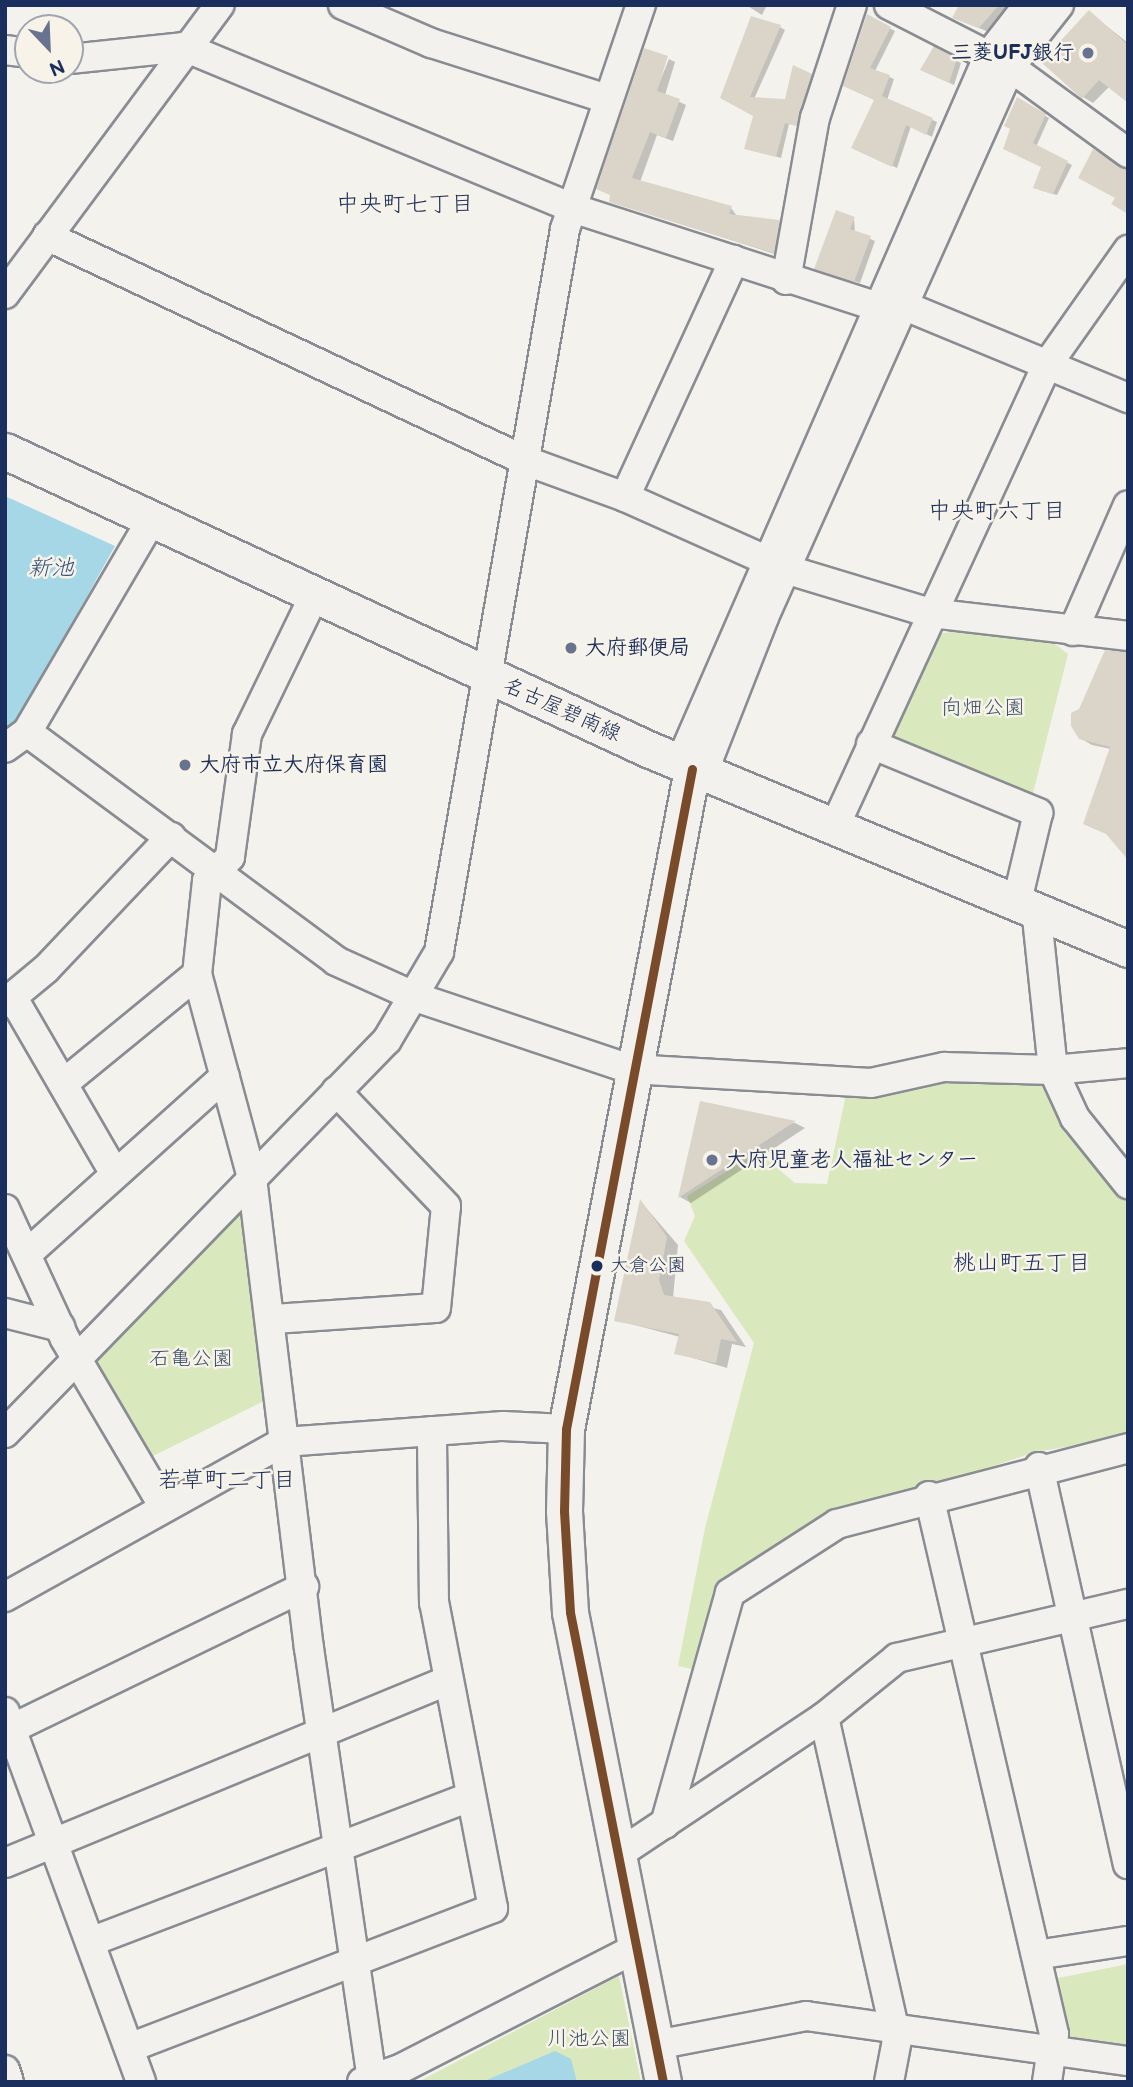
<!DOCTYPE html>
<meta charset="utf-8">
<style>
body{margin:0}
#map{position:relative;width:1133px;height:2087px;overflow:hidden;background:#f4f2ec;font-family:"Balsamiq Sans","Klee One",sans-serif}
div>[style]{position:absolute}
.green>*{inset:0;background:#dae8bd}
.water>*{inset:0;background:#a6d7e6}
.shadow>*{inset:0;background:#0003}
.building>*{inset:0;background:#dbd5c9}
.roads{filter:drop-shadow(2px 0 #898c92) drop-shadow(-2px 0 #898c92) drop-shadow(0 2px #898c92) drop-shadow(0 -2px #898c92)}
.minor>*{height:28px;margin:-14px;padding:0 14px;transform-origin:14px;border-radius:14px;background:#f2f1ed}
.major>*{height:35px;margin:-17.5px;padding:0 17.5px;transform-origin:17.5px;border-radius:17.5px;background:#f2f1ed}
.bus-1>*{height:9px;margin:-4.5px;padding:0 4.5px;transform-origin:4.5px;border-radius:4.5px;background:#7a4b2a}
.dots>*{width:19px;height:19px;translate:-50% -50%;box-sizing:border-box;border:4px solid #f7f3e8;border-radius:50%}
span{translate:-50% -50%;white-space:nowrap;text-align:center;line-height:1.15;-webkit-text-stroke:5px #f7f3e8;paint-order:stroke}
.bus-label{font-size:19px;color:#1b2f5e}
.left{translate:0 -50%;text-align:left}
.poi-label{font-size:21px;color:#1b2f5e;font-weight:700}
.right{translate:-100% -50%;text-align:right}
.park-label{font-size:21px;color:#3d5269}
.street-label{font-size:21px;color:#1b2f5e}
.neighbourhood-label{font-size:23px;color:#1b2f5e}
.water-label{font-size:23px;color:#355680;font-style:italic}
.frame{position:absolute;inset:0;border:7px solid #1b2f5e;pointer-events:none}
.north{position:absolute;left:14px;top:14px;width:70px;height:70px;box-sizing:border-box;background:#f7f3e8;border:2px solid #9fa5b1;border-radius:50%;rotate:157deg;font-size:19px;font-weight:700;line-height:28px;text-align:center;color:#1b2f5e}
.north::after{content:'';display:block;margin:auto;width:24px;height:32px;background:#677390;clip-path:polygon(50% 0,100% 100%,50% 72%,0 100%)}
</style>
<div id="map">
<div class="green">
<div style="clip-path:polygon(952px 632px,1050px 640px,1068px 654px,1030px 805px,891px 744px,926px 649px,935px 634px)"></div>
<div style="clip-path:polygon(1042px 1078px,1128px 1195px,1128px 1437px,1035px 1452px,919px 1491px,716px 1588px,706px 1672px,678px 1666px,705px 1528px,754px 1343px,684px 1241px,695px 1216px,687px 1196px,758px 1152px,795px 1183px,827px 1184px,848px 1085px)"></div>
<div style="clip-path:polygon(237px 1207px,244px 1210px,270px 1398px,149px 1458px,90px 1361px)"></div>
<div style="clip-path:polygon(1128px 1964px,1128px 2054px,1062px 2044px,1049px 1980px)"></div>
<div style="clip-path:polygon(619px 1976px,641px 2082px,418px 2082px)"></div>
</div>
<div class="water">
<div style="clip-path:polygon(5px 496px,115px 546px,14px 727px,5px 732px)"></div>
<div style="clip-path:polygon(555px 2051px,571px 2059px,577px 2082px,482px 2082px)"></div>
</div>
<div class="shadow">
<div style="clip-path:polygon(746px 5px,767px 5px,762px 15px)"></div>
<div style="clip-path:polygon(961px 5px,1014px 5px,989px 32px,954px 18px)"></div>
<div style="clip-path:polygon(1089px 12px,1128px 43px,1128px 101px,1110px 86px,1093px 103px,1083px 97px)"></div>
<div style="clip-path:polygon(868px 17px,895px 31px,875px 71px,894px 79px,887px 100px,937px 122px,932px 137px,911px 126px,897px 168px,858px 150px,876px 100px,850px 88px)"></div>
<div style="clip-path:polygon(780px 27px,785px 30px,754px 99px,787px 101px,795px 68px,816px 78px,802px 127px,789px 124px,781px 158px,746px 148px,755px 115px,722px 97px)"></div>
<div style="clip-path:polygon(934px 49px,961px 63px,954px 85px,927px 72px)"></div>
<div style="clip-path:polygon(669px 59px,675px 62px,665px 95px,686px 105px,673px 141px,657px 135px,640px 182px,731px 208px,737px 216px,779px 222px,787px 226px,781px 256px,611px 202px)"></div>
<div style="clip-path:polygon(1018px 100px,1049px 118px,1036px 147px,1072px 165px,1057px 195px,1039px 190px,1043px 167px,1005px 148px)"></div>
<div style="clip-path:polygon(854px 219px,855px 232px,875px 241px,860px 283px,821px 271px)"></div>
<div style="clip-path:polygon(1128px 652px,1111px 749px,1092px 745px,1080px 738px,1080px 711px)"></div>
<div style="clip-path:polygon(701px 1103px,795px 1123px,805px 1128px,691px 1203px,680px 1197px)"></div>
<div style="clip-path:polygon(641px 1202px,678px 1245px,673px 1298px,721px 1310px,746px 1347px,732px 1344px,727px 1368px,676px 1353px,680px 1337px,616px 1320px)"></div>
</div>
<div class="building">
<div style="clip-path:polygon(959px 5px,999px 5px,979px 28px,952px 18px)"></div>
<div style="clip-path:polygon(1089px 10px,1128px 45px,1128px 103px,1099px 80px,1082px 99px,1041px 62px)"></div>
<div style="clip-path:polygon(867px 14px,891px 27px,870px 68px,890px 75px,882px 96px,933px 118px,926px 135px,906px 125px,892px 167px,851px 148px,874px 100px,843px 86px)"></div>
<div style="clip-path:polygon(751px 16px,781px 25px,750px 97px,785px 99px,793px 65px,812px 74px,797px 126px,785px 123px,776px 157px,744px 149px,753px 116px,720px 98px)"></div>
<div style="clip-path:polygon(934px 46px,957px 59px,949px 83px,920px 70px)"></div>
<div style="clip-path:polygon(644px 48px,668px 56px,657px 91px,680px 99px,666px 138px,650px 132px,632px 178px,732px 206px,729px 214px,780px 220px,774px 253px,609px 202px,610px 195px,596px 189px)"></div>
<div style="clip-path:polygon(1017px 97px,1046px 114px,1033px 143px,1068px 161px,1053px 194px,1033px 188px,1041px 167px,1003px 149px,1010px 129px,1004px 126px)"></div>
<div style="clip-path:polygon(1093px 149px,1128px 169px,1128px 214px,1111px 204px,1115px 198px,1078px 178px)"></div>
<div style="clip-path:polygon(836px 210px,855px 217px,850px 229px,871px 236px,854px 282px,814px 269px)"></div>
<div style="clip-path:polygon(1105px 650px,1128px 652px,1128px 860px,1106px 834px,1083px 824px,1110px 747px,1079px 739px,1071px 726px,1071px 713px,1079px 709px)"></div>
<div style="clip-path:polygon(700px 1101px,796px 1121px,678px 1198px)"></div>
<div style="clip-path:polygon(640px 1199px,667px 1237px,659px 1280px,664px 1295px,710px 1302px,737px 1342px,721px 1339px,716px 1363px,674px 1354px,679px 1334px,614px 1321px)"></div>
</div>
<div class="roads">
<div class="minor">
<div style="left:343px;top:5px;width:96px;rotate:23.4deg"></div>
<div style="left:431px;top:43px;width:186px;rotate:17.6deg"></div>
<div style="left:889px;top:5px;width:136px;rotate:27.1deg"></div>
<div style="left:1010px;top:67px;width:146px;rotate:36.1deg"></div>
<div style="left:5px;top:50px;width:23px;rotate:7deg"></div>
<div style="left:70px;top:59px;width:115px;rotate:-6deg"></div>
<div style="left:184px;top:47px;width:420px;rotate:22.5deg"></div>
<div style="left:572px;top:208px;width:318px;rotate:17.9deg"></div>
<div style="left:875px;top:306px;width:25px;rotate:-5deg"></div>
<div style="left:900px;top:304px;width:247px;rotate:22.4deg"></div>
<div style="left:47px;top:236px;width:529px;rotate:25.16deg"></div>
<div style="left:526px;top:461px;width:105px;rotate:20deg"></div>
<div style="left:625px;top:497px;width:261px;rotate:-65.3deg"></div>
<div style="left:786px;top:280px;width:165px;rotate:-79.9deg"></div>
<div style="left:815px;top:118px;width:119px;rotate:-71.9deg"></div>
<div style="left:5px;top:294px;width:360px;rotate:-53.4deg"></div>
<div style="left:625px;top:497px;width:179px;rotate:24.1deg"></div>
<div style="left:788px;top:570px;width:148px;rotate:16.8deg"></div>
<div style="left:930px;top:613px;width:199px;rotate:6.6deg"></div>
<div style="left:315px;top:594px;width:156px;rotate:115.9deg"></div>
<div style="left:247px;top:734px;width:124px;rotate:97.9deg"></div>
<div style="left:230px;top:857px;width:33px;rotate:134deg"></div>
<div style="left:207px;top:881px;width:94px;rotate:96.1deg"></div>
<div style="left:197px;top:974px;width:211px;rotate:74.9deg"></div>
<div style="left:252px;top:1178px;width:473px;rotate:83.1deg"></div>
<div style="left:309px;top:1648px;width:436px;rotate:81.7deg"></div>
<div style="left:1073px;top:631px;width:137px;rotate:-66.4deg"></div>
<div style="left:27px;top:732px;width:385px;rotate:36.5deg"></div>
<div style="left:336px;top:961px;width:90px;rotate:24.3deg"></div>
<div style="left:418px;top:998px;width:224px;rotate:18.5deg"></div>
<div style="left:630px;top:1069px;width:241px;rotate:3.3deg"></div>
<div style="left:871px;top:1083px;width:75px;rotate:-12.4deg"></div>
<div style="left:944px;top:1067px;width:109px;rotate:1.6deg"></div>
<div style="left:1053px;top:1070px;width:75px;rotate:-5.3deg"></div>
<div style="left:871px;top:744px;width:181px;rotate:22.4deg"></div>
<div style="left:1038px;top:813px;width:90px;rotate:103.4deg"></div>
<div style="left:5px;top:748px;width:27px;rotate:-36deg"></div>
<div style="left:27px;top:732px;width:245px;rotate:-59.6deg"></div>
<div style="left:680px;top:763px;width:772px;rotate:-66.42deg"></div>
<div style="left:989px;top:55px;width:63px;rotate:-52deg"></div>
<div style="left:703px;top:773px;width:168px;rotate:-68.6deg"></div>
<div style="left:764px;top:617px;width:603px;rotate:-65.9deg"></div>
<div style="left:1010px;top:67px;width:79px;rotate:-51.7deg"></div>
<div style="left:834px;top:828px;width:510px;rotate:-65.3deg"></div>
<div style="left:1047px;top:365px;width:141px;rotate:-54.8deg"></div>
<div style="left:1036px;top:908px;width:163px;rotate:84deg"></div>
<div style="left:1053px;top:1070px;width:53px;rotate:65.4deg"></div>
<div style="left:1075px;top:1118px;width:85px;rotate:51.2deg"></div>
<div style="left:13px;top:998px;width:203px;rotate:59.9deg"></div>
<div style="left:5px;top:1003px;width:53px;rotate:-39.7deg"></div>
<div style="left:46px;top:969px;width:182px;rotate:-46.6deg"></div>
<div style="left:64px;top:1083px;width:172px;rotate:-39.3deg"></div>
<div style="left:5px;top:1209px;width:143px;rotate:65.2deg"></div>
<div style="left:65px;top:1339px;width:195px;rotate:59.5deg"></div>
<div style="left:29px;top:1252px;width:263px;rotate:-41.9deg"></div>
<div style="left:5px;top:1313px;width:57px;rotate:14.3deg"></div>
<div style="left:273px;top:1319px;width:163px;rotate:-3.9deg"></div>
<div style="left:436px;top:1308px;width:102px;rotate:-84.4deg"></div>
<div style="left:446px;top:1206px;width:159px;rotate:-133.7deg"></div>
<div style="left:5px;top:1433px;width:548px;rotate:-45.81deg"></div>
<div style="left:387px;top:1040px;width:102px;rotate:-59.4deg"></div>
<div style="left:439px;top:952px;width:734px;rotate:-80.11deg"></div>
<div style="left:565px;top:229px;width:237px;rotate:-71.3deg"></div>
<div style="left:1039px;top:1467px;width:407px;rotate:77.4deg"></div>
<div style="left:929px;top:1496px;width:552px;rotate:76.92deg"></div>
<div style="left:1054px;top:2034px;width:49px;rotate:98.3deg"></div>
<div style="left:5px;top:1597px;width:319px;rotate:-29.1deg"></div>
<div style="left:284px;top:1442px;width:220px;rotate:-4.2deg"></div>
<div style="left:503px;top:1426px;width:63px;rotate:2.7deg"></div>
<div style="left:5px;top:1712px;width:394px;rotate:69.8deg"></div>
<div style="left:824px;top:1717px;width:331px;rotate:77.3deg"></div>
<div style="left:897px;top:2040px;width:43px;rotate:100.8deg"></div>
<div style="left:11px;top:1729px;width:326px;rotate:-25.9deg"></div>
<div style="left:665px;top:1824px;width:240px;rotate:-74.3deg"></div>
<div style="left:730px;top:1593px;width:127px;rotate:-32.8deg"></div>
<div style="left:837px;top:1524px;width:301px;rotate:-14.6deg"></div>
<div style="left:617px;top:1855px;width:249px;rotate:-33.7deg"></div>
<div style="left:824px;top:1717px;width:94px;rotate:-38.9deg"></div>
<div style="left:897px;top:1658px;width:237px;rotate:-13.2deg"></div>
<div style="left:5px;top:1863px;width:479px;rotate:-22.4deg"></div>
<div style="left:90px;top:1942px;width:404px;rotate:-20.9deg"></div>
<div style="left:1036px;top:1955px;width:93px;rotate:-8.7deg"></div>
<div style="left:656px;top:2045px;width:153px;rotate:-10.9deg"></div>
<div style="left:806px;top:2016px;width:325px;rotate:8deg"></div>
<div style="left:129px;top:2048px;width:390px;rotate:-21deg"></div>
<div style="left:493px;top:1908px;width:311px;rotate:-100.9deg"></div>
<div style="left:434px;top:1603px;width:172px;rotate:-90.7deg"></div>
<div style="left:5px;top:2070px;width:13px;rotate:72deg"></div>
<div style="left:362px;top:2082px;width:40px;rotate:-18.9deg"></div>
<div style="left:400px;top:2069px;width:264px;rotate:-27.1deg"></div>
</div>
<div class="major">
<div style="left:5px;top:451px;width:709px;rotate:24.87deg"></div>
<div style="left:648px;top:749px;width:520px;rotate:22.62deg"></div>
<div style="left:663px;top:2082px;width:479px;rotate:-101.2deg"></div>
<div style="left:570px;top:1612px;width:101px;rotate:-93.4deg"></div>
<div style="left:564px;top:1511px;width:82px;rotate:-88.6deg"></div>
<div style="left:566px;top:1429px;width:672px;rotate:-79.19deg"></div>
</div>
</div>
<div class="bus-1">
<div style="left:663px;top:2082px;width:479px;rotate:-101.2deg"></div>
<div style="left:570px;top:1612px;width:101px;rotate:-93.4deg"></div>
<div style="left:564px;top:1511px;width:82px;rotate:-88.6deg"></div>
<div style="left:566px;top:1429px;width:672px;rotate:-79.19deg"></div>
</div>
<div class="dots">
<div style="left:1088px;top:53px;background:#677390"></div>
<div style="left:571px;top:648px;background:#677390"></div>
<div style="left:185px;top:765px;background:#677390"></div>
<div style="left:712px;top:1160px;background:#677390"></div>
<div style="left:597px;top:1266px;background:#1b2f5e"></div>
</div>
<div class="bus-label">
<span class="left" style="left:610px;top:1266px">大倉公園</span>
</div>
<div class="poi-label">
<span class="right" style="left:1074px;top:53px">三菱UFJ銀行</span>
<span class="left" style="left:585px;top:648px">大府郵便局</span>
<span class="left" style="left:199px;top:765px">大府市立大府保育園</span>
<span class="left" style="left:726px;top:1160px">大府児童老人福祉センター</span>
</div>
<div class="park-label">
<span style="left:983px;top:708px">向畑公園</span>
<span style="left:191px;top:1359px">石亀公園</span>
<span style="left:589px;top:2039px">川池公園</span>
</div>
<div class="street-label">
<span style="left:562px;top:710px;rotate:24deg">名古屋碧南線</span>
</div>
<div class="neighbourhood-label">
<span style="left:405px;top:204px">中央町七丁目</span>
<span style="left:997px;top:511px">中央町六丁目</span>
<span style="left:1022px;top:1263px">桃山町五丁目</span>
<span style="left:227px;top:1480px">若草町二丁目</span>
</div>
<div class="water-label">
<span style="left:51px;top:568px">新池</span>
</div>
<div class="frame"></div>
<div class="north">N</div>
</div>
